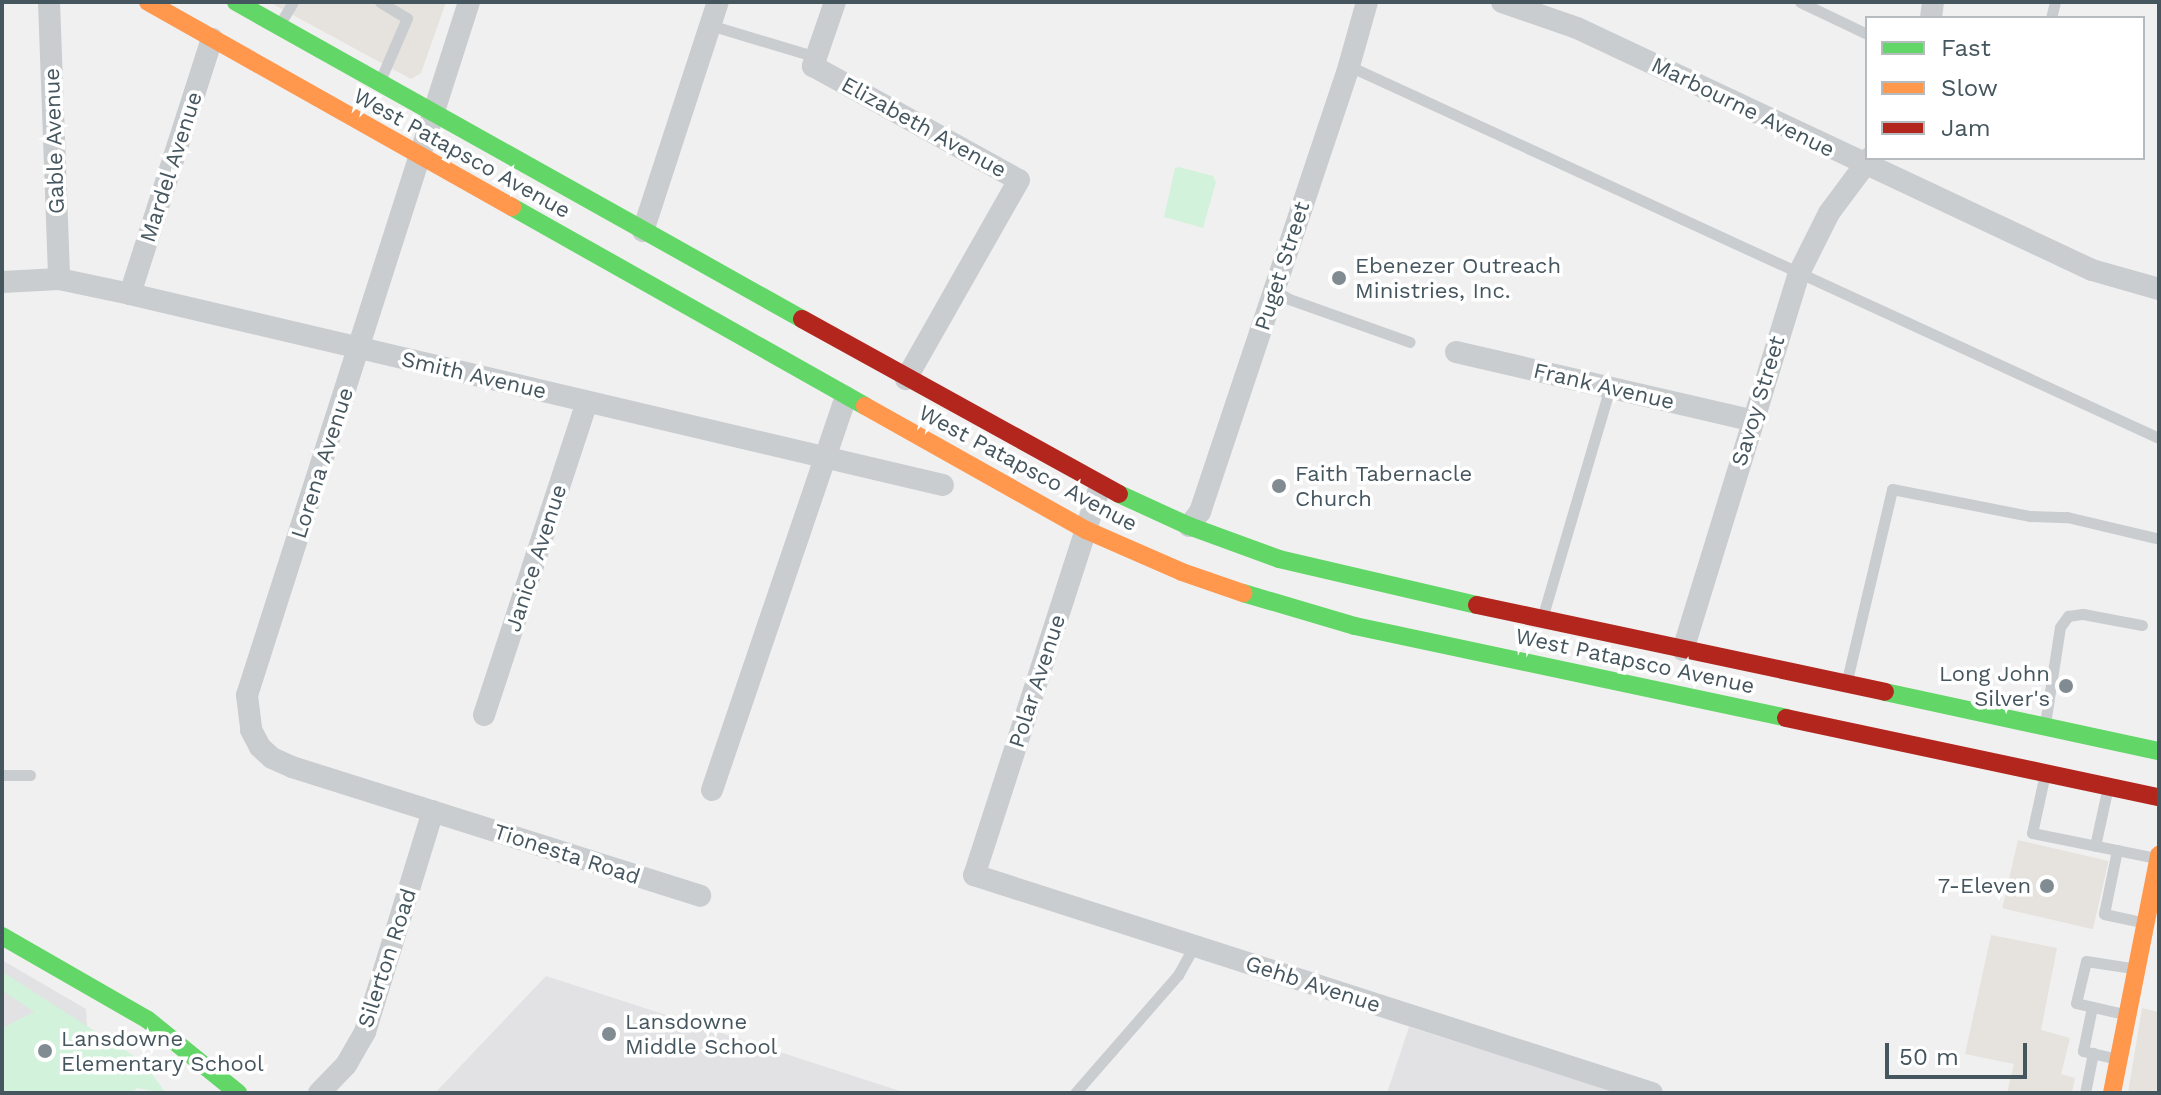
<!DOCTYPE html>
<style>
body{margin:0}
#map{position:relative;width:2161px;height:1095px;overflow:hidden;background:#f1f0f0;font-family:"Work Sans",sans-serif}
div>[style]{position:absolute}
.commercial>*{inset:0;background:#e6e2dd;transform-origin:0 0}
.education>*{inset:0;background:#e2e1e3}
.green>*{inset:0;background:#d2f2db}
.lane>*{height:11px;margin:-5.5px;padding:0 5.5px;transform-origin:5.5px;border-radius:5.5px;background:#c9cdcf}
.street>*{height:22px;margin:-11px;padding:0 11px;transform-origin:11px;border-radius:11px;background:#c9cdcf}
.fast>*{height:18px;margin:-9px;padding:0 9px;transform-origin:9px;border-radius:9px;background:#63d668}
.slow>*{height:18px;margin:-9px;padding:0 9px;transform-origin:9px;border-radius:9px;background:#ff974d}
.jam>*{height:18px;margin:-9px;padding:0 9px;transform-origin:9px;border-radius:9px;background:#b3261e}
.dots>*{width:22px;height:22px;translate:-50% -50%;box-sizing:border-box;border:4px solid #fff;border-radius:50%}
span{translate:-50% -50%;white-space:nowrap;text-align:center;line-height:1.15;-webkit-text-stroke:7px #fff;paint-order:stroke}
.street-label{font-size:22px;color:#45565f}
.poi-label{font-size:22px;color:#45565f}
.left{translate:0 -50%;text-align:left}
.right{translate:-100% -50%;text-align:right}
.frame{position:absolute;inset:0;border:4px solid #45565f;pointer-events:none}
.legend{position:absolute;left:1865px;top:16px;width:280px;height:144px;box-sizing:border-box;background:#fff;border:2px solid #b5bbbf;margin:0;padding:10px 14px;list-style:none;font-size:24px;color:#45565f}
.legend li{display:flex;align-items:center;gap:16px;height:40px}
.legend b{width:40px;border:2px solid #b5bbbf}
.scale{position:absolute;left:1885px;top:1043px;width:142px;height:36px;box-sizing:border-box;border:4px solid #45565f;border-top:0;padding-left:10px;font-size:24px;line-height:28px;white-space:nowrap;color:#45565f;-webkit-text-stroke:6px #fff;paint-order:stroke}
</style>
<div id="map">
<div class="commercial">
<div style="clip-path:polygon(269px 2px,446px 2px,421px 73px,411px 79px)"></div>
<div style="left:2018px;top:840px;width:93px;height:70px;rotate:13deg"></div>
<div style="clip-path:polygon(1991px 935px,2057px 948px,2041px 1030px,2070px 1038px,2061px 1074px,2075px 1078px,2072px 1093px,2007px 1093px,2014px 1064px,1965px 1054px)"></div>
<div style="clip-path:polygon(2142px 1008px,2159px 1012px,2159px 1093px,2128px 1093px)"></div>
</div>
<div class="education">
<div style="clip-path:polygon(2px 960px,86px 1009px,91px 1093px,2px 1093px)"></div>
<div style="clip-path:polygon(546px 976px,906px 1093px,435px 1093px)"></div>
<div style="clip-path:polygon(1409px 1027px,1619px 1093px,1387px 1093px)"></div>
</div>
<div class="green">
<div style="clip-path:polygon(1179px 167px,1213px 176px,1216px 182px,1203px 228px,1164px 217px,1175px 168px)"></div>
<div style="clip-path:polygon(4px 973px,142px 1061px,166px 1093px,137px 1088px,132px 1093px,2px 1093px,2px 1028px,34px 1012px,2px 990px)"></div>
</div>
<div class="lane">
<div style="left:380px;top:2px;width:31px;rotate:31deg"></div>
<div style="left:407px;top:18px;width:63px;rotate:113.3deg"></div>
<div style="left:1800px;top:2px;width:74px;rotate:25.5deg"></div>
<div style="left:2051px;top:18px;width:16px;rotate:-76deg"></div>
<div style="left:281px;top:22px;width:23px;rotate:-59deg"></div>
<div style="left:710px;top:25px;width:111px;rotate:16.8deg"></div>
<div style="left:1349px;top:66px;width:891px;rotate:24.67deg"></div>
<div style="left:1274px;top:290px;width:17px;rotate:31deg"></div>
<div style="left:1289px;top:299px;width:128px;rotate:19.6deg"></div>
<div style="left:1543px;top:615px;width:237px;rotate:-73.6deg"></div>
<div style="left:1847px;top:680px;width:196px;rotate:-76.7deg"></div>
<div style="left:1892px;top:489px;width:141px;rotate:11.1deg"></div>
<div style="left:2030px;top:516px;width:37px;rotate:2deg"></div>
<div style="left:2067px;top:517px;width:95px;rotate:13.4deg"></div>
<div style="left:2045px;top:724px;width:98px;rotate:-81.2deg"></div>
<div style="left:2060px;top:627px;width:14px;rotate:-54deg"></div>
<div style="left:2068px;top:616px;width:15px;rotate:-8deg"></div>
<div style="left:2083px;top:614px;width:60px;rotate:10.6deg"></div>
<div style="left:2px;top:775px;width:28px"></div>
<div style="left:2044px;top:778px;width:56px;rotate:102.3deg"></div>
<div style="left:2032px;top:833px;width:126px;rotate:11.4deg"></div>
<div style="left:2095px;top:846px;width:56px;rotate:-77.7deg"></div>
<div style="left:2117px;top:850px;width:65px;rotate:101.5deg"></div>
<div style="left:2104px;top:914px;width:40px;rotate:12deg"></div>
<div style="left:2092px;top:1007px;width:45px;rotate:101.6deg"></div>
<div style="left:2083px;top:1051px;width:36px;rotate:13deg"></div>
<div style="left:2124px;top:1014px;width:49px;rotate:-167.1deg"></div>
<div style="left:2076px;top:1003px;width:43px;rotate:-76.6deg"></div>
<div style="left:2086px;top:961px;width:47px;rotate:8.7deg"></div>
<div style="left:1075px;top:1093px;width:157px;rotate:-48.9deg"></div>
<div style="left:1178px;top:975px;width:33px;rotate:-61deg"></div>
<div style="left:2085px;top:1093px;width:41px;rotate:-78.7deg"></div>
</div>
<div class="street">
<div style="left:49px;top:2px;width:277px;rotate:87.9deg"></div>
<div style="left:469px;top:2px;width:728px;rotate:107.76deg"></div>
<div style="left:247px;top:695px;width:35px;rotate:83deg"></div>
<div style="left:251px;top:730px;width:19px;rotate:62deg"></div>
<div style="left:260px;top:747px;width:16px;rotate:43deg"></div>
<div style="left:272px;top:758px;width:22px;rotate:24deg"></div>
<div style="left:292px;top:767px;width:428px;rotate:17.5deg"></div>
<div style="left:835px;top:2px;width:68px;rotate:109deg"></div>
<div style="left:813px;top:66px;width:235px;rotate:29deg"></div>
<div style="left:1019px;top:180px;width:229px;rotate:119.6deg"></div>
<div style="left:1502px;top:2px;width:79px;rotate:19.1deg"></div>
<div style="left:1577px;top:28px;width:569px;rotate:25.17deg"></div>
<div style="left:2092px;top:270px;width:70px;rotate:15.8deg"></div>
<div style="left:1931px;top:18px;width:16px;rotate:-83deg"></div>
<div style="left:643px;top:231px;width:241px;rotate:-71.9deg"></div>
<div style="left:2px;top:282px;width:57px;rotate:-3deg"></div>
<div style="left:59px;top:279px;width:73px;rotate:11.9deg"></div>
<div style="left:130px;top:294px;width:835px;rotate:13.22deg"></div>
<div style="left:130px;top:294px;width:268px;rotate:-72.2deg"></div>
<div style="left:1456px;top:352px;width:303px;rotate:13deg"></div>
<div style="left:1100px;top:486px;width:409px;rotate:107.9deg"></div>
<div style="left:974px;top:875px;width:712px;rotate:17.82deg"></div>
<div style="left:1189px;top:526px;width:18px;rotate:-52deg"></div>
<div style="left:1200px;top:512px;width:470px;rotate:-71.5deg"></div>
<div style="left:1349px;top:66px;width:66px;rotate:-74.3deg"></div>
<div style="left:1683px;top:650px;width:394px;rotate:-72.9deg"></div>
<div style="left:1799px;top:273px;width:67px;rotate:-63.4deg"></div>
<div style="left:1829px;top:213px;width:69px;rotate:-53.3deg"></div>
<div style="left:484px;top:715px;width:330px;rotate:-71.8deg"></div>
<div style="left:712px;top:790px;width:415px;rotate:-71.2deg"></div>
<div style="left:319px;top:1093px;width:39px;rotate:-46deg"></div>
<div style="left:346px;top:1065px;width:38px;rotate:-60deg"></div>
<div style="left:365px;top:1032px;width:231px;rotate:-72.9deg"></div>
</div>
<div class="fast">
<div style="left:236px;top:2px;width:649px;rotate:29.25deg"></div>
<div style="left:512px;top:207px;width:405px;rotate:29.4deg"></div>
<div style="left:1119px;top:494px;width:77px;rotate:24.6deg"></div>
<div style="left:1189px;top:526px;width:96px;rotate:20.1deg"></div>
<div style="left:1279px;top:559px;width:203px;rotate:13.1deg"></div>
<div style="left:1243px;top:593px;width:117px;rotate:16.4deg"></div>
<div style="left:1355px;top:626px;width:441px;rotate:12deg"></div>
<div style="left:1885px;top:692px;width:280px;rotate:12.2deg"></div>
<div style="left:2px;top:936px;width:168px;rotate:29.9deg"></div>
<div style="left:148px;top:1020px;width:116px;rotate:39deg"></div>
</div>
<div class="slow">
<div style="left:148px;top:2px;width:418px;rotate:29.4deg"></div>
<div style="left:865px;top:406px;width:253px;rotate:29.3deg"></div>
<div style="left:1086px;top:530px;width:105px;rotate:23.6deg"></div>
<div style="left:1182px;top:572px;width:65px;rotate:19deg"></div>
<div style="left:2112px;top:1093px;width:243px;rotate:-78.8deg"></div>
</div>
<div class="jam">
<div style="left:802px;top:319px;width:362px;rotate:28.9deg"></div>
<div style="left:1477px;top:605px;width:417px;rotate:12deg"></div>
<div style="left:1786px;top:718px;width:381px;rotate:12deg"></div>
</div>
<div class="dots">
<div style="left:1339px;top:278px;background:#818c92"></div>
<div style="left:1279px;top:486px;background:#818c92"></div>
<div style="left:2066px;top:686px;background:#818c92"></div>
<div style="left:2047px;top:886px;background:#818c92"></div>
<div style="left:609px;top:1034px;background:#818c92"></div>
<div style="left:45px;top:1051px;background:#818c92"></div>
</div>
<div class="street-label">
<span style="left:1743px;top:107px;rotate:26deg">Marbourne Avenue</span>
<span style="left:924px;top:127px;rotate:29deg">Elizabeth Avenue</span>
<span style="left:54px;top:141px;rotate:-92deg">Gable Avenue</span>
<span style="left:462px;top:153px;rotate:29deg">West Patapsco Avenue</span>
<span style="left:171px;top:167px;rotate:-72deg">Mardel Avenue</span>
<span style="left:1282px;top:266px;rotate:-72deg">Puget Street</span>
<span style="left:474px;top:375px;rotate:13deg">Smith Avenue</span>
<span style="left:1604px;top:386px;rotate:13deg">Frank Avenue</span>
<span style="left:1758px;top:401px;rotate:-73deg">Savoy Street</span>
<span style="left:322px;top:463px;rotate:-72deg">Lorena Avenue</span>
<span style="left:1028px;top:468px;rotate:28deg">West Patapsco Avenue</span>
<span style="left:536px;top:558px;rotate:-72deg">Janice Avenue</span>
<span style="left:1635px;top:661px;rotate:12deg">West Patapsco Avenue</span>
<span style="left:1037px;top:681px;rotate:-72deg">Polar Avenue</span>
<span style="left:567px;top:854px;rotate:18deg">Tionesta Road</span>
<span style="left:387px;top:958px;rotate:-72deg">Silerton Road</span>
<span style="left:1313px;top:984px;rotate:18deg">Gehb Avenue</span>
</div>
<div class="poi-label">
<span class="left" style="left:1355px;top:278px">Ebenezer Outreach<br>Ministries, Inc.</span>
<span class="left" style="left:1295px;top:486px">Faith Tabernacle<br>Church</span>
<span class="right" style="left:2050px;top:686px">Long John<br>Silver's</span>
<span class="right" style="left:2031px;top:886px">7-Eleven</span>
<span class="left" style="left:625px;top:1034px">Lansdowne<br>Middle School</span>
<span class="left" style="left:61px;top:1051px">Lansdowne<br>Elementary School</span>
</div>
<div class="frame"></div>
<ul class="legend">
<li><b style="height:10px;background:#63d668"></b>Fast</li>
<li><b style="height:10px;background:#ff974d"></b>Slow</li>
<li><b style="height:10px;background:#b3261e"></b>Jam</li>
</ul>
<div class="scale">50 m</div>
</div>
